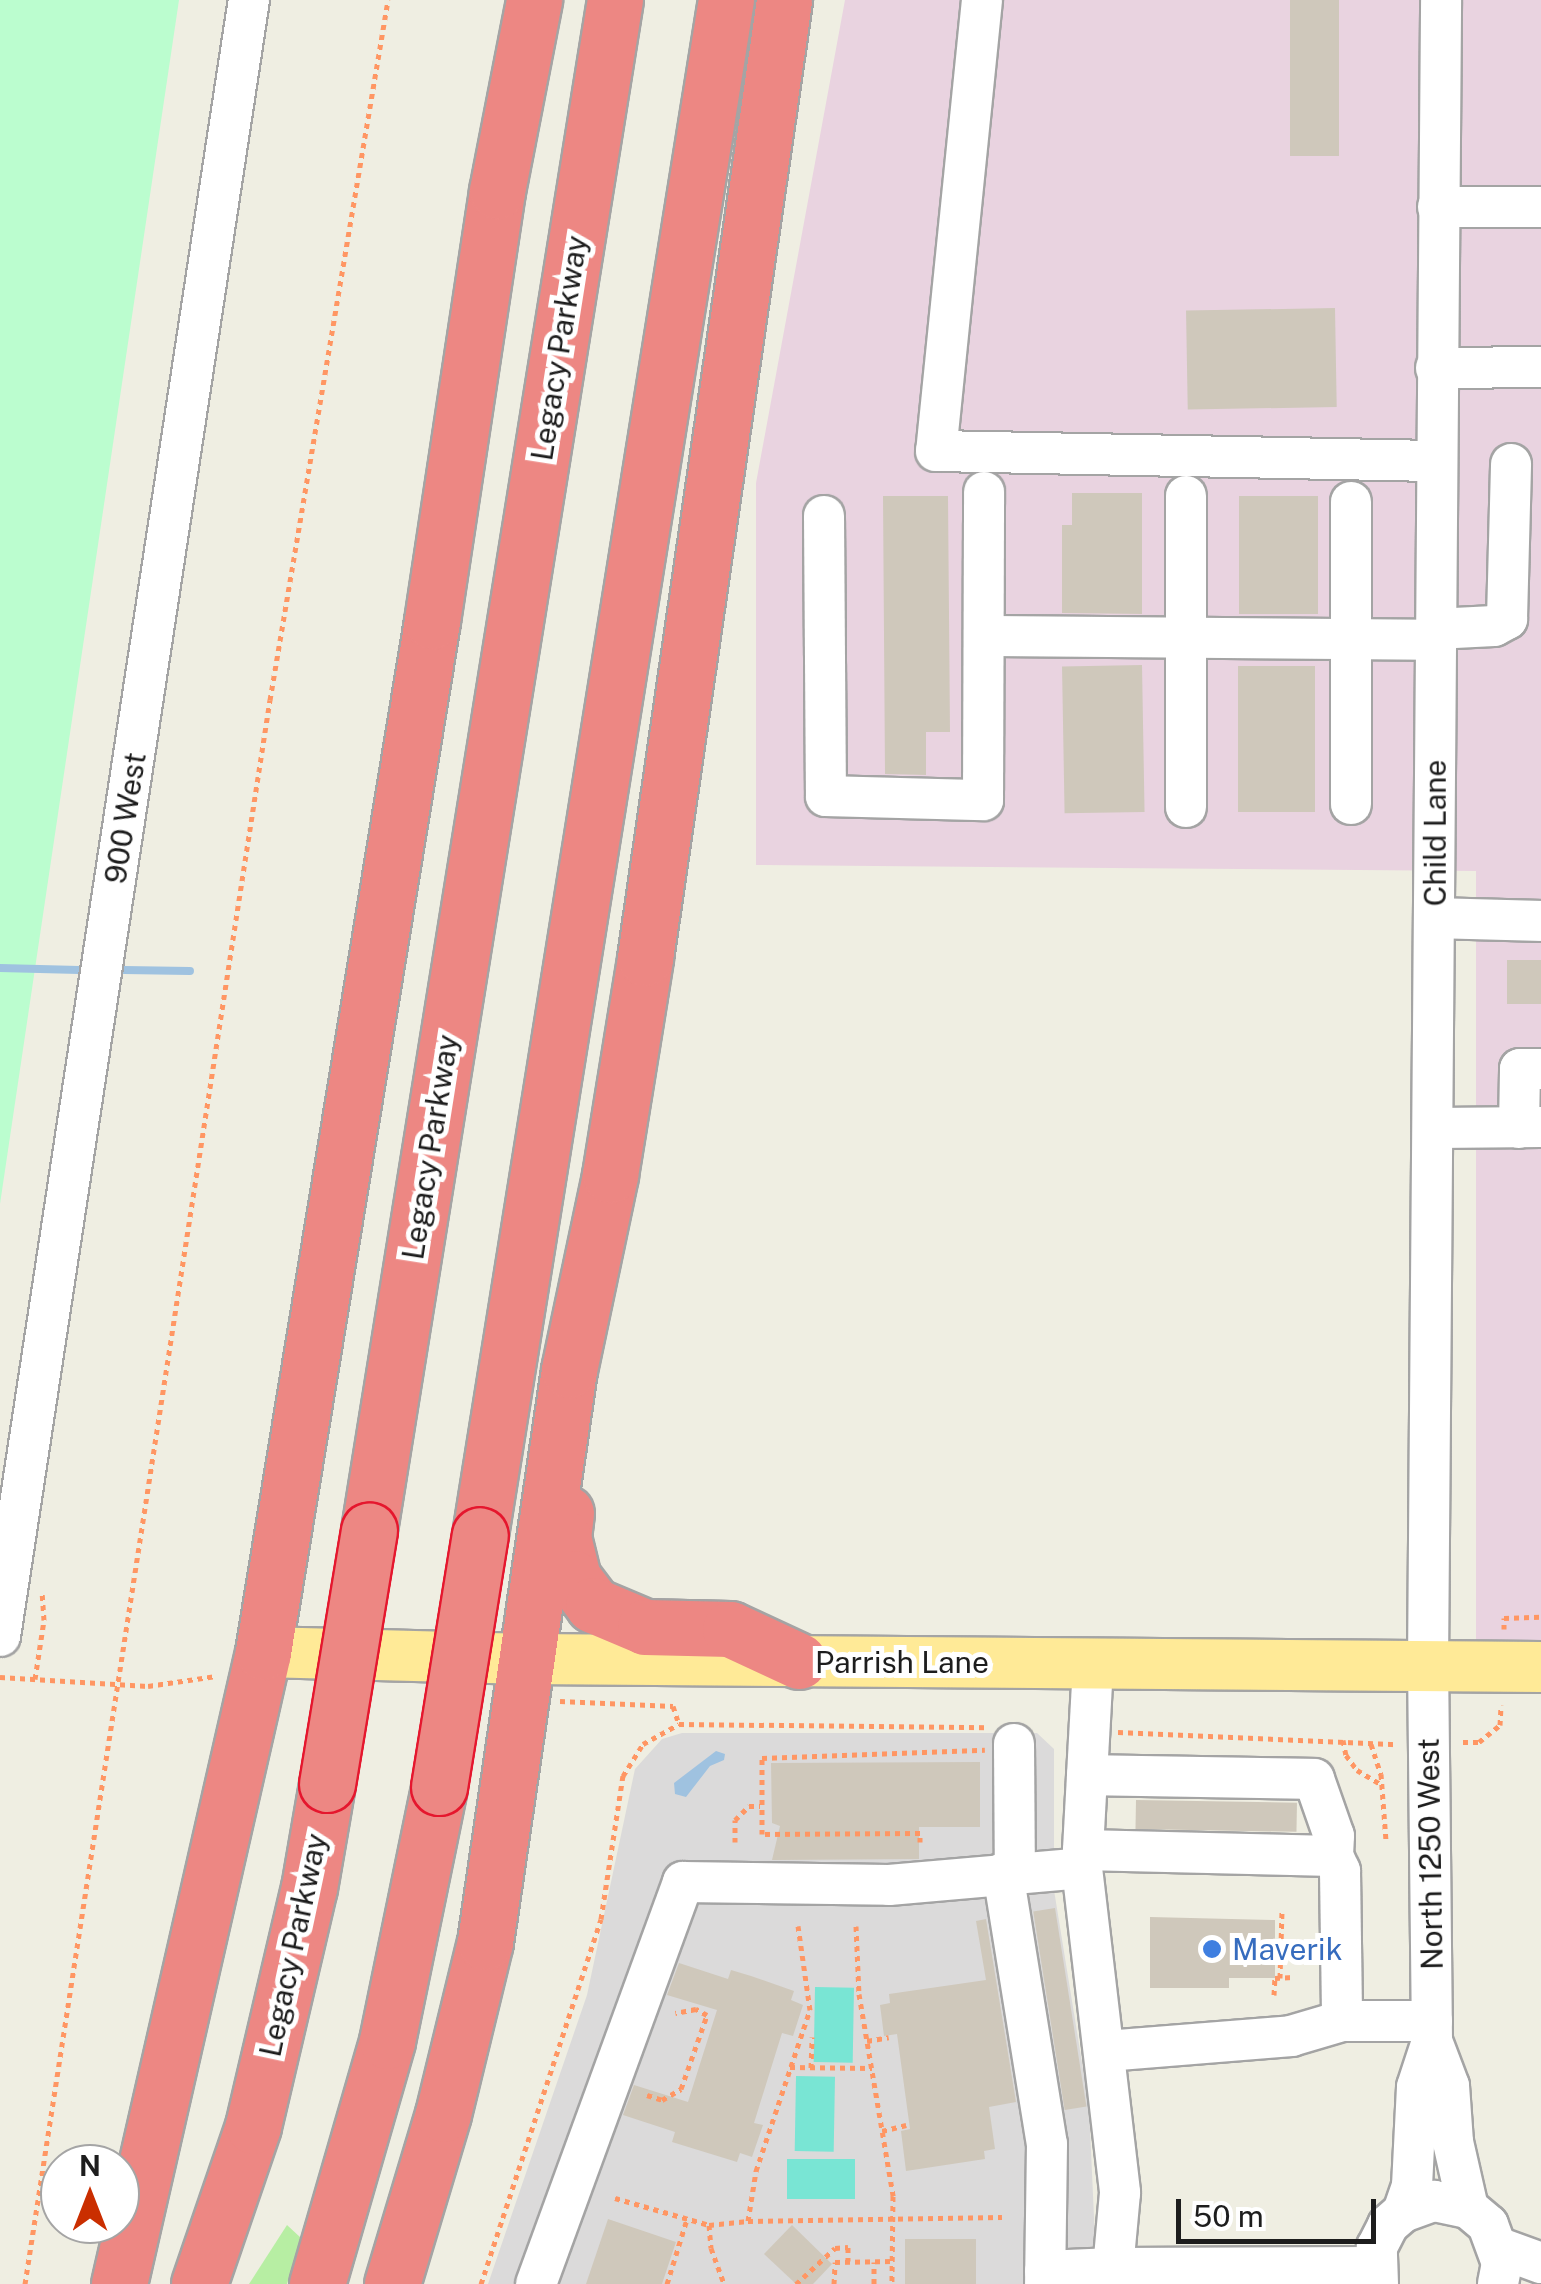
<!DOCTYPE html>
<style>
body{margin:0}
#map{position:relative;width:1541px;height:2284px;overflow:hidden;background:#efeee2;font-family:"Public Sans",sans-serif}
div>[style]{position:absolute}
.residential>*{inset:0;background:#dbdada}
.industrial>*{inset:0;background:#e9d3e0}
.grass>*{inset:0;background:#b7eea3}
.park>*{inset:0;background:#bbfdcf}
.pitch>*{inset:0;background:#79e5d4;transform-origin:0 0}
.water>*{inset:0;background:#9fc2e0}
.stream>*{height:8px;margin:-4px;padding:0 4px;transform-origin:4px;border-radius:4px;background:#9fc2e0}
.building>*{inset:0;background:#cfc8bb;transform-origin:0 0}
.path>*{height:5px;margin-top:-2.5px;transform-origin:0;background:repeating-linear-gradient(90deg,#ff9663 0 5px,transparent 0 10px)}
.roads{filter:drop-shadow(2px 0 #a4a4a4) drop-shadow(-2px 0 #a4a4a4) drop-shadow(0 2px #a4a4a4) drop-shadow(0 -2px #a4a4a4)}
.minor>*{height:40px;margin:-20px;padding:0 20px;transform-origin:20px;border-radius:20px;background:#fff}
.major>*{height:50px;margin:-25px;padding:0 25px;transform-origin:25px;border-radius:25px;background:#ffea97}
.highway>*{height:55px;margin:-27.5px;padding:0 27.5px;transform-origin:27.5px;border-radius:27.5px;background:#ed8783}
.bridges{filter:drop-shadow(2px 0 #e5172e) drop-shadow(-2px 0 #e5172e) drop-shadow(0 2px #e5172e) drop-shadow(0 -2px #e5172e)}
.highway-bridge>*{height:55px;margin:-27.5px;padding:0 27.5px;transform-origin:27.5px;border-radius:27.5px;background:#ed8783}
.dots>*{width:28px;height:28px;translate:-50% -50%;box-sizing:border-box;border:5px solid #fff;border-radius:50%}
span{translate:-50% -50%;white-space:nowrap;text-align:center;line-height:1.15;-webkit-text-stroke:10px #fff;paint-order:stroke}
.street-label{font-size:30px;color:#1d1d1d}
.shop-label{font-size:30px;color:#366cbe}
.left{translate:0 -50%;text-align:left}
.north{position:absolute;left:40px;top:2144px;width:100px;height:100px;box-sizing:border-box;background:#fff;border:2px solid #a5a5a5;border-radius:50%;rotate:0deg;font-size:28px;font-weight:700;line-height:40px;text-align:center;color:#1d1d1d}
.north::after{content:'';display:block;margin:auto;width:35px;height:45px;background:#ca2e00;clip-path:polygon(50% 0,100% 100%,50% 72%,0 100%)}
.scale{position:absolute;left:1176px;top:2199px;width:200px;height:45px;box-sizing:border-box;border:5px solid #1d1d1d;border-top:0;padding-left:12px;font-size:30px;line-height:35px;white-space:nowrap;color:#1d1d1d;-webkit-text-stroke:8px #fff;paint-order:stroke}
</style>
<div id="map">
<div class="residential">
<div style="clip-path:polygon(682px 1733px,1037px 1733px,1054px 1749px,1054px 1890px,1089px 2106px,1097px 2284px,488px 2284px,587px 1995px,635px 1769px,662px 1739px)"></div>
</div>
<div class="industrial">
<div style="clip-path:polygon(845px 0,1541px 0,1541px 1651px,1476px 1651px,1476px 871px,756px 865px,756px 483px)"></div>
</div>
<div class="grass">
<div style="clip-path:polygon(287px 2225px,301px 2238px,287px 2284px,249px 2284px)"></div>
</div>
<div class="park">
<div style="clip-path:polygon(0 0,179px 0,0 1204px)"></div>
</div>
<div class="pitch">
<div style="left:815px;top:1987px;width:39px;height:75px;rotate:1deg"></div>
<div style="left:796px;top:2076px;width:39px;height:75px;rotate:1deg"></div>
<div style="left:787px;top:2159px;width:68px;height:40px"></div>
</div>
<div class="water">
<div style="clip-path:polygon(716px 1751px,725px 1754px,724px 1760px,710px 1766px,686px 1797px,675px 1794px,674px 1783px)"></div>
</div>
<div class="stream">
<div style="left:0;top:968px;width:79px;rotate:1.5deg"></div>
<div style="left:124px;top:970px;width:66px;rotate:0.9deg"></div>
</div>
<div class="building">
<div style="left:1290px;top:0;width:49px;height:156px"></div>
<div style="left:1335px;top:308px;width:99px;height:149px;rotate:89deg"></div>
<div style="clip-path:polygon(1072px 493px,1142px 493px,1142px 614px,1062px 613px,1062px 525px,1072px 525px)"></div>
<div style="clip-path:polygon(883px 496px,948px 496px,950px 732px,926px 732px,926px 775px,885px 774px)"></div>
<div style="left:1239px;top:496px;width:79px;height:118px"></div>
<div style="left:1142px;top:665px;width:147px;height:80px;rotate:89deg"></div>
<div style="left:1238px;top:666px;width:77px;height:146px"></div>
<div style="left:1507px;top:960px;width:34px;height:44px"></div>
<div style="clip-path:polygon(980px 1762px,980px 1827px,919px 1827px,919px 1859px,772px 1860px,780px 1826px,772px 1823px,771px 1763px)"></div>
<div style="left:1136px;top:1800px;width:161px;height:29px;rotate:1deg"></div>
<div style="left:1055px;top:1908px;width:201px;height:22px;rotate:81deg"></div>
<div style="clip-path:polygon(1150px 1917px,1275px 1920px,1275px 1978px,1229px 1978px,1229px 1988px,1150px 1988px)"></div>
<div style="clip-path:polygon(986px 1919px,1016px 2102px,989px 2107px,995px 2149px,984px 2151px,985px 2159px,906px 2171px,901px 2131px,910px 2129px,897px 2034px,884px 2036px,880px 2005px,890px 2003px,889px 1994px,986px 1980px,976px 1921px)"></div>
<div style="clip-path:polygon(679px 1963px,728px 1979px,731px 1970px,751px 1976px,794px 1991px,791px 2000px,803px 2005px,793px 2036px,782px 2033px,754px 2123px,763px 2125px,752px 2157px,740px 2153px,737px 2162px,672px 2142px,675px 2132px,623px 2115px,634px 2085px,688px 2102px,717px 2010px,667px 1995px)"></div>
<div style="clip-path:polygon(608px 2219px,676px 2242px,662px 2284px,586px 2284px)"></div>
<div style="clip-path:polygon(792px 2225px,832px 2264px,813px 2284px,796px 2284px,764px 2254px)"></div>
<div style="left:976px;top:2239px;width:45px;height:71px;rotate:90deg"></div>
</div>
<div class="path">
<div style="left:1504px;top:1629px;width:11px;rotate:-90deg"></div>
<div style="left:1504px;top:1618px;width:37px;rotate:-2deg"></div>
<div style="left:0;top:1677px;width:148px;rotate:3.5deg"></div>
<div style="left:148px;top:1686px;width:69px;rotate:-8.4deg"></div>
<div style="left:35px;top:1679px;width:60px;rotate:-81.3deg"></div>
<div style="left:44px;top:1620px;width:27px;rotate:-94deg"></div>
<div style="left:560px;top:1701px;width:113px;rotate:2.5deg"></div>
<div style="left:673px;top:1706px;width:19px;rotate:72deg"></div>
<div style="left:1118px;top:1732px;width:279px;rotate:2.5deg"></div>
<div style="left:1343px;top:1740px;width:15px;rotate:79deg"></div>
<div style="left:1346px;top:1755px;width:19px;rotate:54deg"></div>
<div style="left:1357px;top:1770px;width:29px;rotate:31deg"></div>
<div style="left:1463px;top:1742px;width:16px"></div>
<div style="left:1479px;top:1742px;width:27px;rotate:-39deg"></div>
<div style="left:1500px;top:1725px;width:20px;rotate:-87deg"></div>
<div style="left:1371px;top:1744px;width:32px;rotate:72deg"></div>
<div style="left:1381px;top:1774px;width:67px;rotate:85.7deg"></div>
<div style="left:735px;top:1842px;width:22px;rotate:-90deg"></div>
<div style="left:735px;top:1820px;width:20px;rotate:-45deg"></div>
<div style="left:749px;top:1806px;width:11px"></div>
<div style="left:920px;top:1842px;width:9px;rotate:-90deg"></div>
<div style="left:920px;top:1833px;width:158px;rotate:179.6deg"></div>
<div style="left:762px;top:1834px;width:76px;rotate:-90deg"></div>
<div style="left:762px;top:1758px;width:223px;rotate:-2.1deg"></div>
<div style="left:856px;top:1926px;width:68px;rotate:87.5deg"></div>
<div style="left:859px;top:1994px;width:205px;rotate:80.4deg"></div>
<div style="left:893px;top:2196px;width:88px;rotate:90.7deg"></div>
<div style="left:1280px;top:1978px;width:68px;rotate:-88.3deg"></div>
<div style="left:1274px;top:1995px;width:17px;rotate:-87deg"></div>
<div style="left:1275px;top:1978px;width:18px;rotate:-3deg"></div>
<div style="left:867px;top:2041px;width:22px;rotate:-10deg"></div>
<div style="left:790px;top:2067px;width:82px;rotate:0.7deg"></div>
<div style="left:811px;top:2068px;width:31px;rotate:-88deg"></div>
<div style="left:647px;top:2095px;width:16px;rotate:18deg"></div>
<div style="left:662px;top:2100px;width:22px;rotate:-30deg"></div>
<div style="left:681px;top:2089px;width:78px;rotate:-70.6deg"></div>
<div style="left:707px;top:2015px;width:13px;rotate:-151deg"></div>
<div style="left:696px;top:2009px;width:21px;rotate:169deg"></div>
<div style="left:882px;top:2131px;width:25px;rotate:-14deg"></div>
<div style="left:615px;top:2198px;width:98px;rotate:16deg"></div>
<div style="left:709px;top:2225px;width:39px;rotate:-6deg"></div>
<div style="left:748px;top:2221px;width:51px;rotate:-80.9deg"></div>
<div style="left:756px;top:2171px;width:170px;rotate:-71.5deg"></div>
<div style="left:810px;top:2010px;width:85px;rotate:-98.1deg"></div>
<div style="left:748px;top:2221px;width:254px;rotate:-0.9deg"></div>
<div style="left:709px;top:2225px;width:23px;rotate:85deg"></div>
<div style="left:711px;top:2248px;width:38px;rotate:70deg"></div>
<div style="left:25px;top:2284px;width:1603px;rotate:-81.21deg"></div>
<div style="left:270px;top:700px;width:710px;rotate:-80.43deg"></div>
<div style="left:481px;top:2284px;width:384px;rotate:-71.8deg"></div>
<div style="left:601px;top:1919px;width:145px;rotate:-81.3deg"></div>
<div style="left:623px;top:1776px;width:38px;rotate:-58deg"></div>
<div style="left:643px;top:1744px;width:41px;rotate:-29.1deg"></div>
<div style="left:679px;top:1724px;width:309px;rotate:0.6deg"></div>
<div style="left:667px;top:2284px;width:68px;rotate:-72.9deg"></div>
<div style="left:796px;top:2284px;width:53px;rotate:-42.7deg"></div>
<div style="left:835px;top:2248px;width:13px;rotate:-4deg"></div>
<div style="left:848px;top:2247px;width:14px;rotate:90deg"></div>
<div style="left:834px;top:2284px;width:22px;rotate:-87deg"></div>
<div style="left:835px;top:2262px;width:59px;rotate:-1deg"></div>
<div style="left:874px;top:2284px;width:22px;rotate:-90deg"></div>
</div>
<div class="roads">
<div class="minor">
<div style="left:982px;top:0;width:453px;rotate:95.8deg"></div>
<div style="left:936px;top:451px;width:500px;rotate:1.15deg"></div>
<div style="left:1438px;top:207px;width:103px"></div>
<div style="left:1436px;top:368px;width:105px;rotate:-0.5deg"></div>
<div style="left:1186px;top:496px;width:311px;rotate:90deg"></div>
<div style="left:1351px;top:502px;width:302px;rotate:90deg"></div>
<div style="left:824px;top:516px;width:280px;rotate:89.6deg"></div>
<div style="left:826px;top:796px;width:157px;rotate:1.5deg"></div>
<div style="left:983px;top:800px;width:308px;rotate:-89.8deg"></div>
<div style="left:1435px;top:629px;width:59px;rotate:-2.9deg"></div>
<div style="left:1494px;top:626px;width:15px;rotate:-28deg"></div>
<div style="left:1507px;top:619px;width:155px;rotate:-88.5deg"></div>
<div style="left:984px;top:636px;width:451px;rotate:0.5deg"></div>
<div style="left:1435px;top:918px;width:106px;rotate:1.6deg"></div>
<div style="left:1435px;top:1128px;width:106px;rotate:-0.5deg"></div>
<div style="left:1519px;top:1128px;width:59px;rotate:-89deg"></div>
<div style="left:1520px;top:1069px;width:21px"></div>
<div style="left:0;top:1636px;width:1655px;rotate:-81.35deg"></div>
<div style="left:1014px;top:1744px;width:129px;rotate:89.6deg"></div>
<div style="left:1087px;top:1775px;width:227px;rotate:1deg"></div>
<div style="left:1314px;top:1779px;width:60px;rotate:70.7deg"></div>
<div style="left:1334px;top:1836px;width:20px;rotate:93deg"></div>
<div style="left:1083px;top:1850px;width:250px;rotate:1.4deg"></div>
<div style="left:1333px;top:1856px;width:17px;rotate:65deg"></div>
<div style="left:1340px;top:1871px;width:150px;rotate:89.2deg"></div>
<div style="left:1342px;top:2021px;width:90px"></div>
<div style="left:1082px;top:1868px;width:327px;rotate:83.3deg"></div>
<div style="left:1120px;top:2193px;width:75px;rotate:95.3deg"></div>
<div style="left:1113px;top:2268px;width:261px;rotate:-0.2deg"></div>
<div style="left:1003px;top:1873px;width:275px;rotate:80.8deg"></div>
<div style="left:1047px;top:2144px;width:140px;rotate:90.8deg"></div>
<div style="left:1432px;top:2041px;width:48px;rotate:69.3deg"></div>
<div style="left:1449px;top:2086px;width:56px;rotate:85.9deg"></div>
<div style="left:1453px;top:2142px;width:68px;rotate:77.2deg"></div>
<div style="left:1106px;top:2051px;width:186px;rotate:-4.6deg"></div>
<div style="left:1291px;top:2036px;width:53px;rotate:-16.4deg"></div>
<div style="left:1403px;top:2212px;width:28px;rotate:-71deg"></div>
<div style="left:1412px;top:2186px;width:99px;rotate:-87.1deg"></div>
<div style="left:1417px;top:2087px;width:48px;rotate:-71.9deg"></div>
<div style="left:1432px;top:2041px;width:374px;rotate:-90.6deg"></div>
<div style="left:1428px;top:1667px;width:1667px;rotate:-89.55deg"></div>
<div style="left:1500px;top:2248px;width:44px;rotate:20.1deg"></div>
<div style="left:1045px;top:2271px;width:68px;rotate:-2.5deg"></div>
<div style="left:536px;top:2284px;width:428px;rotate:-69.9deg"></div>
<div style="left:683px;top:1882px;width:206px;rotate:0.8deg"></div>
<div style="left:889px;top:1885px;width:194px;rotate:-5deg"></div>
<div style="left:1082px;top:1868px;width:205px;rotate:-86.9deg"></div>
<div style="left:1378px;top:2284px;width:37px;rotate:-92deg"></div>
<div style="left:1377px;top:2247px;width:25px;rotate:-63deg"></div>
<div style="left:1388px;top:2225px;width:20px;rotate:-41deg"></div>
<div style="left:1403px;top:2212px;width:33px;rotate:-20deg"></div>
<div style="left:1434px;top:2201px;width:35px;rotate:12deg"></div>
<div style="left:1468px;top:2208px;width:26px;rotate:40deg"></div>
<div style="left:1488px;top:2225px;width:40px;rotate:69.8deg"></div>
<div style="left:1502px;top:2263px;width:21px;rotate:101deg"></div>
</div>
<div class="major">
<div style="left:263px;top:1652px;width:265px;rotate:1.5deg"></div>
<div style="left:528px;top:1659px;width:1013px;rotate:0.45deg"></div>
</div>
<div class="highway">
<div style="left:566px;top:1513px;width:24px;rotate:97deg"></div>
<div style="left:563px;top:1537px;width:42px;rotate:76.3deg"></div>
<div style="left:573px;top:1578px;width:34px;rotate:53deg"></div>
<div style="left:593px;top:1605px;width:56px;rotate:22.9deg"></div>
<div style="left:645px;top:1627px;width:85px;rotate:1.3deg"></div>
<div style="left:730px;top:1629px;width:76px;rotate:24.9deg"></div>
<div style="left:369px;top:1530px;width:1550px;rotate:-80.87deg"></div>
<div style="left:480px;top:1535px;width:1555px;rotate:-80.9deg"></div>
<div style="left:119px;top:2284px;width:648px;rotate:-77.16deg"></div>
<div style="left:263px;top:1652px;width:1045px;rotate:-80.69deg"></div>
<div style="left:432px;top:621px;width:435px;rotate:-81.4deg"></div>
<div style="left:497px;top:191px;width:195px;rotate:-79deg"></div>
<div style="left:199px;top:2284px;width:167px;rotate:-71.1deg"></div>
<div style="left:253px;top:2126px;width:244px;rotate:-76.8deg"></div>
<div style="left:309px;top:1888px;width:106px;rotate:-80.2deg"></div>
<div style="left:317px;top:2284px;width:253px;rotate:-73.9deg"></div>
<div style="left:387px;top:2041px;width:259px;rotate:-78.4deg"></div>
<div style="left:392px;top:2284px;width:177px;rotate:-73.3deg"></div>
<div style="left:443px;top:2114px;width:177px;rotate:-76.3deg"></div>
<div style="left:485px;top:1942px;width:578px;rotate:-81.65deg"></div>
<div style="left:569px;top:1370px;width:199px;rotate:-78.1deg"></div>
<div style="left:610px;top:1175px;width:220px;rotate:-80.8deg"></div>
<div style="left:645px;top:958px;width:968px;rotate:-81.74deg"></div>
</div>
</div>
<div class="bridges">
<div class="highway-bridge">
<div style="left:327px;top:1784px;width:257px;rotate:-80.6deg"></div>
<div style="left:439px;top:1787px;width:255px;rotate:-80.8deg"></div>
</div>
</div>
<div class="dots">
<div style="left:1212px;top:1949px;background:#3f7fe0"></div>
</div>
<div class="street-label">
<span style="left:559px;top:348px;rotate:-81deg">Legacy Parkway</span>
<span style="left:125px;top:818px;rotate:-81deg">900 West</span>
<span style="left:1435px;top:833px;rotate:-90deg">Child Lane</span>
<span style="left:430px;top:1147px;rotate:-81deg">Legacy Parkway</span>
<span style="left:902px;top:1662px">Parrish Lane</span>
<span style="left:1430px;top:1854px;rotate:-91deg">North 1250 West</span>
<span style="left:293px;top:1945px;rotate:-78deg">Legacy Parkway</span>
</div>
<div class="shop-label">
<span class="left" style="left:1232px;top:1949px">Maverik</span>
</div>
<div class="north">N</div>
<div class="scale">50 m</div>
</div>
